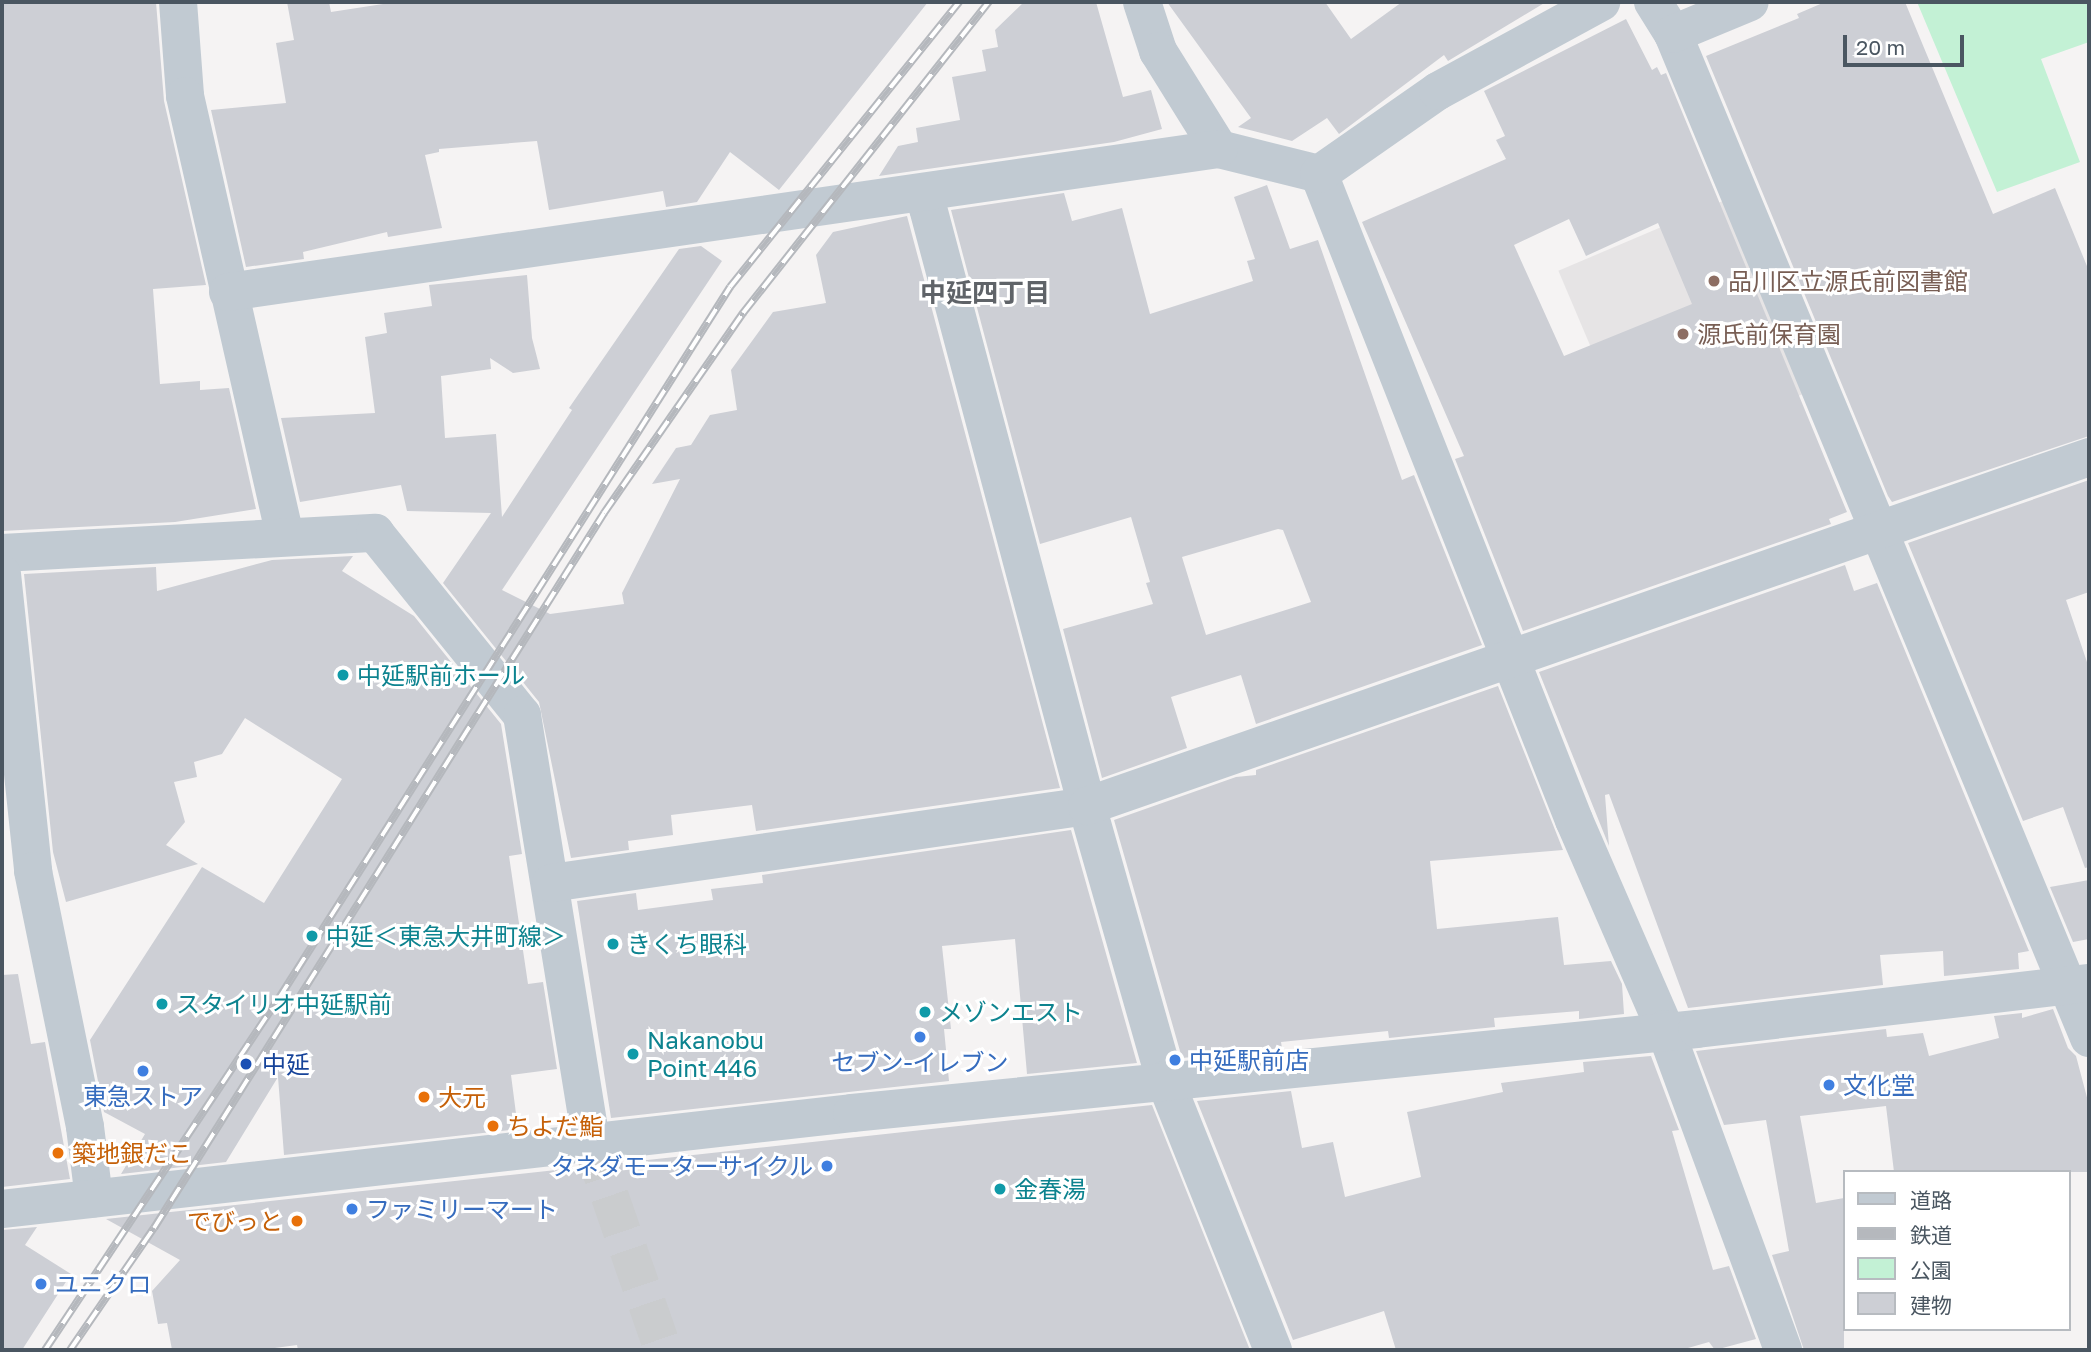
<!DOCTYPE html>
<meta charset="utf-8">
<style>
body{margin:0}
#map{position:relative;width:2091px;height:1352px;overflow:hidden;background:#f5f3f3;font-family:"Golos Text","Noto Sans JP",sans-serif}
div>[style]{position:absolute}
.education>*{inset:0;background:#e6e4e5;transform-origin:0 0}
.green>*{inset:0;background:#c3f1d5}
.building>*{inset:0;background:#cdcfd5}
.minor-tunnel>*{height:38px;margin-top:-19px;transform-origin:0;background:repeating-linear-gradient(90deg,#caccce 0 38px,transparent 0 57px)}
.minor>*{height:38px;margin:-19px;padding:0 19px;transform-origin:19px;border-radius:19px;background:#c1cad2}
.rail>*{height:8px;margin-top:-4px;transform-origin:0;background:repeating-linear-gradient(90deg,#fff 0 16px,#b5b8bd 0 32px);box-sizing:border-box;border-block:2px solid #b5b8bd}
.dots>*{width:19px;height:19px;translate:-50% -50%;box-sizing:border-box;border:4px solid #fff;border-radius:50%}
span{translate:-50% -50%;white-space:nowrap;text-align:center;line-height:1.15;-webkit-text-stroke:6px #fff;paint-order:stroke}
.education-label{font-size:24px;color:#785e54}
.left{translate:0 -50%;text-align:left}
.culture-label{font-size:24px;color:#0d838f}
.shop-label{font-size:24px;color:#366cbe}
.right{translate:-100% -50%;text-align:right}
.transit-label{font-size:24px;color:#164399}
.food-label{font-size:24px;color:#c56008}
.neighbourhood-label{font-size:26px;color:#5f6368;font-weight:700}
.frame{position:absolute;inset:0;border:4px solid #4a5661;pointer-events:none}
.legend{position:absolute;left:1843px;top:1170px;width:228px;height:161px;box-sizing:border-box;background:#fff;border:2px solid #b7bbc0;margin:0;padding:9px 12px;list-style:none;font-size:21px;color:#4a5661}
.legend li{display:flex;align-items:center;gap:14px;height:35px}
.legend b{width:35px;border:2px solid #b7bbc0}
.scale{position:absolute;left:1843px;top:35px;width:121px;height:32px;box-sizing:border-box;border:4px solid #4a5661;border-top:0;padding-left:9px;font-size:21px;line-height:24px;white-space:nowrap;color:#4a5661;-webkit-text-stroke:5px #fff;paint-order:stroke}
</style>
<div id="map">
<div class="education">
<div style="left:1725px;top:200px;width:209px;height:181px;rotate:67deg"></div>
</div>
<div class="green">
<div style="clip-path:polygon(1917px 2px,2089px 2px,2089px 42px,2041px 59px,2080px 162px,1997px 192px)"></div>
</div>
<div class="building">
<div style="clip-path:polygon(2px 2px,156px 2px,164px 101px,206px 285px,153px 289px,160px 384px,200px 381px,200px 390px,229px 388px,256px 509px,175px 522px,2px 531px)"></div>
<div style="clip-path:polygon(287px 2px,329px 2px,331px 12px,396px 2px,928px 2px,779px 190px,730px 152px,697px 202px,666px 207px,663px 191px,549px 210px,537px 141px,439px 149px,439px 152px,425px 155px,442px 228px,388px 237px,387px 232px,303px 252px,304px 259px,246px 267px,211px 110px,286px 103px,276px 43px,294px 40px)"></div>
<div style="clip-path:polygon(1024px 2px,1096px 2px,1123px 97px,1151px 90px,1162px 129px,1114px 142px,879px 176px,898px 146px,918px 142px,916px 128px,960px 120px,952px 77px,986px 71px,982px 50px,998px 47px,995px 30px)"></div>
<div style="clip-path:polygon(1167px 2px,1325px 2px,1351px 39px,1402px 2px,1546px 2px,1448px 61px,1444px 55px,1339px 134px,1327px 118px,1292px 141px,1238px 127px,1251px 118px)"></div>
<div style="clip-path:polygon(1825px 2px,1905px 2px,1993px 214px,2055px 188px,2089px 271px,2089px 436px,1892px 502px,1888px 496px,1706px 56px,1799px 18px,1797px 14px)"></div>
<div style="clip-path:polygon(evenodd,1626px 19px,1652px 70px,1657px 67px,1661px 75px,1666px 73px,1847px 512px,1829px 519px,1831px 524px,1523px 631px,1455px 459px,1464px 456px,1362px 222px,1506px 159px,1496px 140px,1505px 136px,1484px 91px,1626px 19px,1569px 219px,1586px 256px,1658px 223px,1692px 304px,1564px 356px,1514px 245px,1569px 219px)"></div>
<div style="clip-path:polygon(evenodd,1267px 185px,1290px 249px,1318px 240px,1402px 480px,1414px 475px,1482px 645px,1256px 724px,1241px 675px,1171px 697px,1187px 748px,1102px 778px,1063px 629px,1153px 604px,1146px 583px,1150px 582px,1131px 517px,1040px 544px,951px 210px,1064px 193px,1072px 221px,1122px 208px,1150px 314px,1253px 281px,1247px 261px,1255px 259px,1234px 197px,1267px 185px,1278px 529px,1283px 530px,1311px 602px,1206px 635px,1182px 557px,1278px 529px)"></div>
<div style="clip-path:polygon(907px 216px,1060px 788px,756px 831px,752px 805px,671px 815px,673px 835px,628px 841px,629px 850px,571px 858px,539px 702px,443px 583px,491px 513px,407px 511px,401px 485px,300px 502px,281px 418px,375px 413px,365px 337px,387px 333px,384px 313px,432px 306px,429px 285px,527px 275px,532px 338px,540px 369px,513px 373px,490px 358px,491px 369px,441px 376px,445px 438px,496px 434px,502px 517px,572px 410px,569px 408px,679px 249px,701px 246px,722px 261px,502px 590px,550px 614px,624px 604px,622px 593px,680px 479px,652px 484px,676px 448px,691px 445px,710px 415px,737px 410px,731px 370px,773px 312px,826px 303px,816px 255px,833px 232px)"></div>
<div style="clip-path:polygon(2089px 480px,2089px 592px,2066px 600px,2089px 668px,2089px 867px,2085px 868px,2063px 807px,2023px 821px,1908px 543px)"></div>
<div style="clip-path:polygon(353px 556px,342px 571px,414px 616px,501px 724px,522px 854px,509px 856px,528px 984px,543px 982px,557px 1069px,511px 1075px,518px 1129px,284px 1155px,278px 1077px,226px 1162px,121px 1174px,145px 1134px,104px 1112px,90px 1040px,202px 867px,264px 903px,342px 779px,245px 718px,222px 754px,194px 762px,197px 777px,174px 782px,185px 822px,166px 845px,198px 864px,66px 902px,53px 852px,24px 574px,156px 567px,157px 591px,272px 560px)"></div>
<div style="clip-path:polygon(1845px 565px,1854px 591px,1877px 583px,2029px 951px,2018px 953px,2019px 969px,1944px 976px,1943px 951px,1880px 955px,1883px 985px,1688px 1008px,1609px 794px,1605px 795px,1609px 846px,1539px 672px)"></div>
<div style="clip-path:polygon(1498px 686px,1563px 850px,1430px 861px,1437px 929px,1558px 917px,1564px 965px,1611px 961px,1622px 984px,1624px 1014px,1579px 1019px,1579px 1011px,1494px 1018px,1495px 1027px,1389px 1038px,1388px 1031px,1320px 1038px,1281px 1042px,1282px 1048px,1182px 1058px,1114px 820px,1236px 777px,1256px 775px,1256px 770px)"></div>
<div style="clip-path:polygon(1071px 830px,1137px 1063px,1027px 1074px,1015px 939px,942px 946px,951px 1029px,944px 1029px,949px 1081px,611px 1118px,577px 901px,636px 893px,638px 910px,713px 900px,711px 889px,763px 883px,762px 875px)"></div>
<div style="clip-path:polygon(2089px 880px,2089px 939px,2073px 942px,2050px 887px)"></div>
<div style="clip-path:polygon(18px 974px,31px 1044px,45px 1042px,70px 1179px,2px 1187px,2px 975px)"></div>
<div style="clip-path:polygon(2053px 1009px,2068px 1048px,2076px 1056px,2089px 1105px,2089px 1172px,1894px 1172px,1886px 1106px,1800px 1116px,1816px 1203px,1844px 1198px,1844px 1350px,1804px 1350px,1772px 1255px,1789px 1251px,1766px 1120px,1724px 1125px,1696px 1051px,1886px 1029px,1887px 1037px,1923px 1033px,1929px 1056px,1999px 1038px,1994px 1016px,2022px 1013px,2022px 1018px)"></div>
<div style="clip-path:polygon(1651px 1056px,1679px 1130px,1672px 1131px,1713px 1270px,1729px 1266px,1756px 1339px,1715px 1350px,1709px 1342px,1681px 1350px,1396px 1350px,1384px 1311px,1293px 1340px,1197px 1101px,1291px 1091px,1302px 1148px,1333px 1142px,1345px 1197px,1421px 1177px,1407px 1112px,1503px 1092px,1501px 1083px,1584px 1072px,1583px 1062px)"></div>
<div style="clip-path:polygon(1152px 1105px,1250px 1350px,298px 1350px,297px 1345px,260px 1350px,172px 1350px,167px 1323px,158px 1324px,152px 1291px,180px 1260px,106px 1219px)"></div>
<div style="clip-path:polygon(37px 1227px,25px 1245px,71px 1274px,22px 1350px,2px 1350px,2px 1230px)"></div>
</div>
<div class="minor-tunnel">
<div style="left:591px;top:1142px;width:220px;rotate:70.9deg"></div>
</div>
<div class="minor">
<div style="left:178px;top:2px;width:94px;rotate:85.7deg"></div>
<div style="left:185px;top:96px;width:451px;rotate:77.2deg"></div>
<div style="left:1142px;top:2px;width:52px;rotate:71.9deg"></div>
<div style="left:1158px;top:51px;width:115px;rotate:58.1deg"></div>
<div style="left:1219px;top:149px;width:103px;rotate:14deg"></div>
<div style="left:1319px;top:174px;width:695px;rotate:68.46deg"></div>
<div style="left:1574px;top:820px;width:228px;rotate:66.5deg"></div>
<div style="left:1665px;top:1029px;width:342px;rotate:69.8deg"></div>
<div style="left:1653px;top:2px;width:38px;rotate:58deg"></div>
<div style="left:1673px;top:34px;width:1087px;rotate:67.49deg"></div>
<div style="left:1673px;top:34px;width:83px;rotate:-22.6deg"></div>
<div style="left:1319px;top:174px;width:145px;rotate:-34.9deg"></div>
<div style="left:1438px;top:91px;width:186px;rotate:-28.6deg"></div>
<div style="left:928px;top:194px;width:14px;rotate:90deg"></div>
<div style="left:928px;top:208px;width:619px;rotate:75.11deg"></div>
<div style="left:1087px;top:806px;width:285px;rotate:74.1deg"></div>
<div style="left:1165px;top:1080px;width:291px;rotate:68.2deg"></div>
<div style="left:228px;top:292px;width:1001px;rotate:-8.21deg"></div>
<div style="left:2px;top:553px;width:374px;rotate:-3.1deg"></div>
<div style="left:375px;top:533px;width:234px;rotate:51.1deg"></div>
<div style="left:522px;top:715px;width:433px;rotate:80.8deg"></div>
<div style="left:2px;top:574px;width:299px;rotate:84deg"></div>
<div style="left:33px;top:871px;width:261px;rotate:78.5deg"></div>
<div style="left:85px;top:1127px;width:72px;rotate:82.8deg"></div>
<div style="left:551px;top:883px;width:542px;rotate:-8.17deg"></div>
<div style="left:1087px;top:806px;width:1061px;rotate:-19.2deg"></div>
<div style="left:2px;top:1209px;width:855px;rotate:-6.44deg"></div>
<div style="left:852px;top:1113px;width:849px;rotate:-5.68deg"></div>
<div style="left:1697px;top:1029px;width:395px;rotate:-6.7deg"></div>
</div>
<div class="rail">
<div style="left:45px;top:1350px;width:423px;rotate:-56.4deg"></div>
<div style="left:279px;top:998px;width:842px;rotate:-57.61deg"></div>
<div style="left:730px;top:287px;width:366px;rotate:-51.2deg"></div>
<div style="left:70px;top:1350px;width:148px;rotate:-55.5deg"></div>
<div style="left:154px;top:1228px;width:845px;rotate:-57.81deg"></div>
<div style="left:604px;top:513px;width:244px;rotate:-55.2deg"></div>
<div style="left:743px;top:313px;width:397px;rotate:-51.7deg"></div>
</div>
<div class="dots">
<div style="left:1714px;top:281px;background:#8d6e63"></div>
<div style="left:1683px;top:334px;background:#8d6e63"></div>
<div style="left:343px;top:675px;background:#0f9aa8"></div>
<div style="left:312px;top:936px;background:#0f9aa8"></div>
<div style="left:613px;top:944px;background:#0f9aa8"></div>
<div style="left:162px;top:1004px;background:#0f9aa8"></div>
<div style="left:925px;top:1012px;background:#0f9aa8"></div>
<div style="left:920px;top:1037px;background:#3f7fe0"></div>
<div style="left:633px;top:1054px;background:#0f9aa8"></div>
<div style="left:1175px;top:1060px;background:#3f7fe0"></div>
<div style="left:246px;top:1064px;background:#1a4fb4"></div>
<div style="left:143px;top:1071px;background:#3f7fe0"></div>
<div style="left:1829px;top:1085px;background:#3f7fe0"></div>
<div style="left:424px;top:1097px;background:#e8710a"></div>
<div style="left:493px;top:1126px;background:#e8710a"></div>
<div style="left:58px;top:1153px;background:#e8710a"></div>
<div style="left:827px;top:1166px;background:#3f7fe0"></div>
<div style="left:1000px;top:1189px;background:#0f9aa8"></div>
<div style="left:352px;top:1209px;background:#3f7fe0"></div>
<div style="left:297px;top:1221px;background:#e8710a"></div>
<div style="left:41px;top:1284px;background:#3f7fe0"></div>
</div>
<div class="education-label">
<span class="left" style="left:1728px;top:281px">品川区立源氏前図書館</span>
<span class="left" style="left:1697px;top:334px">源氏前保育園</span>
</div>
<div class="culture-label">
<span class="left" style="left:357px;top:675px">中延駅前ホール</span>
<span class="left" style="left:326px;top:936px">中延＜東急大井町線＞</span>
<span class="left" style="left:627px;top:944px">きくち眼科</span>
<span class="left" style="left:176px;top:1004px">スタイリオ中延駅前</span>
<span class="left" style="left:939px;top:1012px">メゾンエスト</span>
<span class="left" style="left:647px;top:1054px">Nakanobu<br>Point 446</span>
<span class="left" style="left:1014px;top:1189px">金春湯</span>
</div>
<div class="shop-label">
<span class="left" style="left:1189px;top:1060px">中延駅前店</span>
<span style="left:920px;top:1062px">セブン-イレブン</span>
<span class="left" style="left:1843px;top:1085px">文化堂</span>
<span style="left:143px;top:1096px">東急ストア</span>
<span class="right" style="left:813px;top:1166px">タネダモーターサイクル</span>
<span class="left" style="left:366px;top:1209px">ファミリーマート</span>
<span class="left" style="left:55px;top:1284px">ユニクロ</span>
</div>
<div class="transit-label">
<span class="left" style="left:262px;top:1064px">中延</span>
</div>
<div class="food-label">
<span class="left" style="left:438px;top:1097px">大元</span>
<span class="left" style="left:507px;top:1126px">ちよだ鮨</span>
<span class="left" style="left:72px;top:1153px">築地銀だこ</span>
<span class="right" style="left:283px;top:1221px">でびっと</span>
</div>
<div class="neighbourhood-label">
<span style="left:985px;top:293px">中延四丁目</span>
</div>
<div class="frame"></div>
<ul class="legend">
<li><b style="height:9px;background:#c1cad2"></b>道路</li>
<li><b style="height:9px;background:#b5b8bd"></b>鉄道</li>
<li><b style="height:19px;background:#c3f1d5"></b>公園</li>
<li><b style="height:19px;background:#cdcfd5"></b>建物</li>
</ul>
<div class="scale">20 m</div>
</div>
